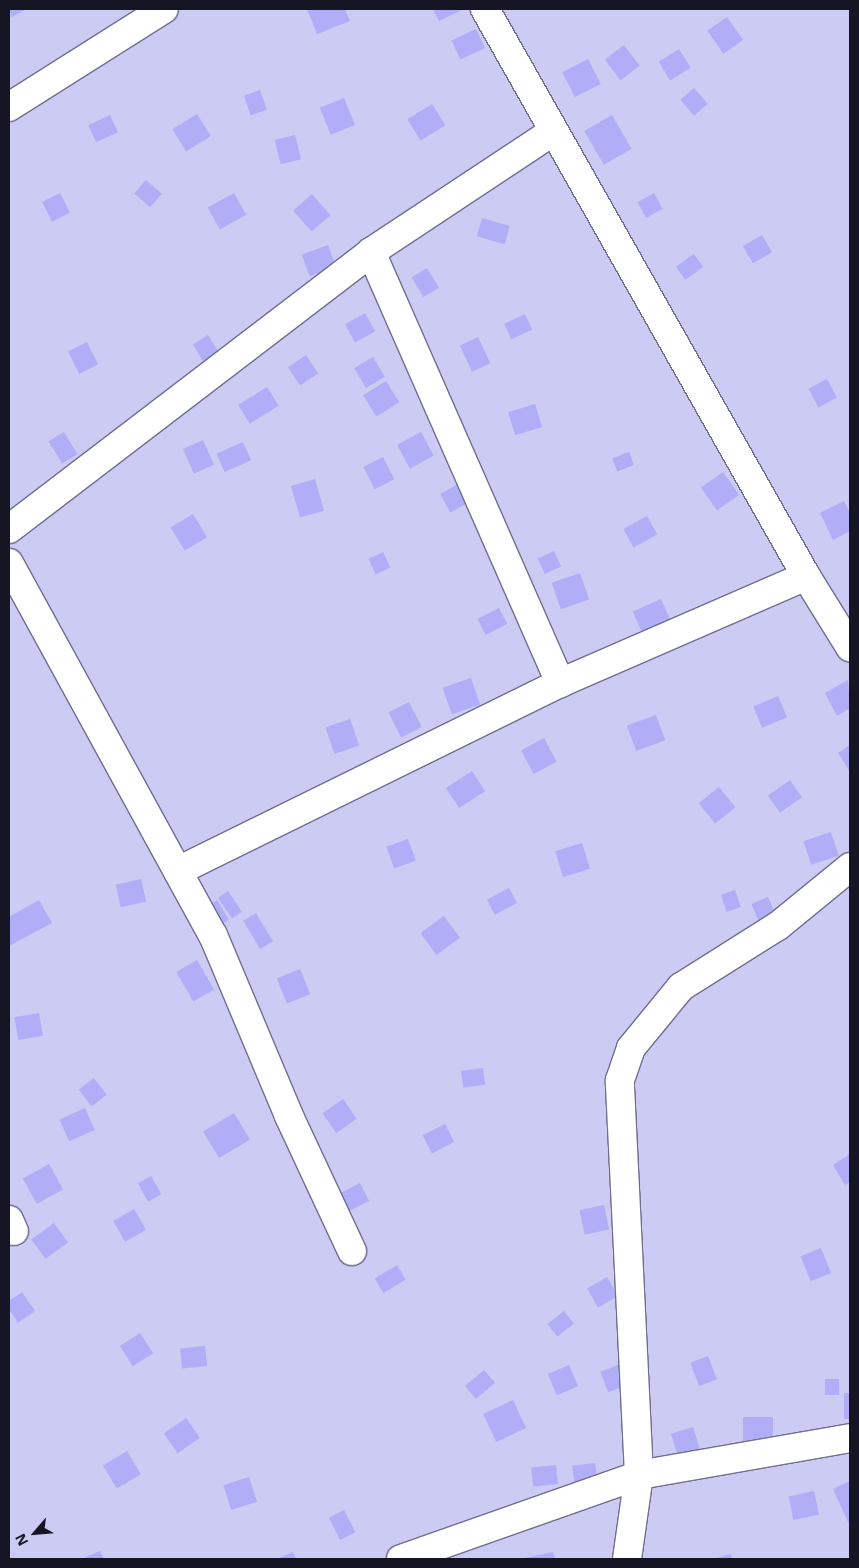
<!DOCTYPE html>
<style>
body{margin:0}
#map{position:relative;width:859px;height:1568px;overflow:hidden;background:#cbcbf3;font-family:"Noto Sans",sans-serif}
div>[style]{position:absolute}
.building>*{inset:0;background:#b0aef6;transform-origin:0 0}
.roads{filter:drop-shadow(1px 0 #6e6e91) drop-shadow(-1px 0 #6e6e91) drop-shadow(0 1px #6e6e91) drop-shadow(0 -1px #6e6e91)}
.street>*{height:28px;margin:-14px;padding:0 14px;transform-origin:14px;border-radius:14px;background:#fff}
span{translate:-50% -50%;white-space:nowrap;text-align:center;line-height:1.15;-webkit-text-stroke:5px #cbcbf3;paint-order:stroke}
.frame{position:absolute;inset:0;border:10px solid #151523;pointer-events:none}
.north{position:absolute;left:10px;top:1508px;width:50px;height:50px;-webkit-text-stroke:4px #cbcbf3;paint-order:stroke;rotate:243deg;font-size:14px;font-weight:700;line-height:20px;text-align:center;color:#151523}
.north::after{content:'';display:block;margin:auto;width:18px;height:22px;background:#151523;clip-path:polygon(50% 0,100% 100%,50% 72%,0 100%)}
</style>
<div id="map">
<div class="building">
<div style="clip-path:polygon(9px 9px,26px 9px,12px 17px)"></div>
<div style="clip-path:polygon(307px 9px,345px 9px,350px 21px,317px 34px)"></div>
<div style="clip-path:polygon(433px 9px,464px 9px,439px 21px)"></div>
<div style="left:727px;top:17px;width:28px;height:24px;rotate:55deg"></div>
<div style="left:476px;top:29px;width:21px;height:27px;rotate:65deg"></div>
<div style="left:624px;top:45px;width:26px;height:24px;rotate:53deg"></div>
<div style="left:679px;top:49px;width:22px;height:24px;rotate:58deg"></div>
<div style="left:588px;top:59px;width:28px;height:29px;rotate:63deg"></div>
<div style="left:694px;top:88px;width:21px;height:18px;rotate:49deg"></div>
<div style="left:260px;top:90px;width:21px;height:17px;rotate:71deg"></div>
<div style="left:344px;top:98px;width:29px;height:26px;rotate:68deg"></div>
<div style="left:432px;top:104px;width:25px;height:29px;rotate:58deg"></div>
<div style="left:197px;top:114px;width:26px;height:29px;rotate:58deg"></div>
<div style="left:110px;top:115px;width:19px;height:24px;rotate:65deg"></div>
<div style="left:612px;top:115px;width:39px;height:32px;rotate:60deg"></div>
<div style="left:295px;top:135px;width:25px;height:21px;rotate:76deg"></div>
<div style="left:146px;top:180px;width:21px;height:18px;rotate:41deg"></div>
<div style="left:60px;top:193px;width:22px;height:20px;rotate:63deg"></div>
<div style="left:234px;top:193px;width:25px;height:30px;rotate:61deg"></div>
<div style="left:654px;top:193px;width:18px;height:19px;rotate:61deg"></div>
<div style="left:312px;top:194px;width:28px;height:25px;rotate:49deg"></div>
<div style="left:482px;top:218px;width:29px;height:19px;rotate:16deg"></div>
<div style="left:762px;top:235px;width:20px;height:22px;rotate:60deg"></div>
<div style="left:328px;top:245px;width:23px;height:28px;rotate:70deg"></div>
<div style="left:694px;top:254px;width:16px;height:22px;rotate:55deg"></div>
<div style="left:427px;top:268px;width:23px;height:18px;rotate:59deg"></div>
<div style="left:365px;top:313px;width:21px;height:23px;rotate:61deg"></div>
<div style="left:525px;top:314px;width:17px;height:23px;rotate:65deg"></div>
<div style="left:208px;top:335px;width:22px;height:18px;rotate:58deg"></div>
<div style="left:478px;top:337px;width:29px;height:20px;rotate:65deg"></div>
<div style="left:87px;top:342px;width:25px;height:21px;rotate:64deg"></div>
<div style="left:306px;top:355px;width:22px;height:22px;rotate:56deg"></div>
<div style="left:373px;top:357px;width:23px;height:22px;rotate:59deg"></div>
<div style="left:827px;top:379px;width:21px;height:21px;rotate:62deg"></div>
<div style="left:386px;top:381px;width:25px;height:27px;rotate:58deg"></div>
<div style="left:267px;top:387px;width:22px;height:34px;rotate:58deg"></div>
<div style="left:535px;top:404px;width:24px;height:28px;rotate:73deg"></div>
<div style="left:64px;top:432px;width:26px;height:18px;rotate:59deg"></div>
<div style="left:421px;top:432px;width:27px;height:27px;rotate:62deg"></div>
<div style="left:203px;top:440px;width:27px;height:22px;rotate:66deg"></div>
<div style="left:243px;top:442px;width:20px;height:29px;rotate:66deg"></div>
<div style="left:629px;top:452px;width:14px;height:18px;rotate:69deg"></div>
<div style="left:383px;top:457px;width:25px;height:22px;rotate:63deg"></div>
<div style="left:723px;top:472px;width:28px;height:27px;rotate:55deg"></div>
<div style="left:315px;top:479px;width:33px;height:25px;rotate:74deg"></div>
<div style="left:462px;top:482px;width:21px;height:25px;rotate:61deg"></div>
<div style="clip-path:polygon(844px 501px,850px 513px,850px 531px,833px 540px,820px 513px)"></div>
<div style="left:193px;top:514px;width:27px;height:26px;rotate:59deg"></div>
<div style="left:647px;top:516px;width:21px;height:27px;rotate:61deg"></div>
<div style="left:554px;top:551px;width:17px;height:18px;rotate:65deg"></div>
<div style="left:383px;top:552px;width:17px;height:16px;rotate:65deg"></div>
<div style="left:580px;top:573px;width:28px;height:30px;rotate:71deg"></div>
<div style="left:661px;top:599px;width:30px;height:31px;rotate:66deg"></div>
<div style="left:499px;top:608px;width:18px;height:24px;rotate:63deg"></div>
<div style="left:471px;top:678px;width:28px;height:30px;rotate:71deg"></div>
<div style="clip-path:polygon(848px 680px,850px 708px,837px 716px,825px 693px)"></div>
<div style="left:778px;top:696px;width:23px;height:27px;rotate:67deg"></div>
<div style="left:409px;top:702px;width:28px;height:23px;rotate:63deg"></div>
<div style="left:656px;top:715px;width:27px;height:31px;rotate:70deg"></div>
<div style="left:350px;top:719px;width:28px;height:26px;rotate:71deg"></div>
<div style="left:544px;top:738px;width:27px;height:26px;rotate:62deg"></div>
<div style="clip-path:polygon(850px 745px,850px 772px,838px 753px)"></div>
<div style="left:472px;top:771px;width:24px;height:31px;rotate:57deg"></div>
<div style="left:790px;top:780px;width:21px;height:27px;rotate:55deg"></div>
<div style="left:719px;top:787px;width:26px;height:26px;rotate:51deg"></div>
<div style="left:831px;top:832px;width:25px;height:29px;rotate:72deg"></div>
<div style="left:408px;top:839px;width:23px;height:23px;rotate:70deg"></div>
<div style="left:582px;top:843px;width:27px;height:28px;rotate:73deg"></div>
<div style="left:141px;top:879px;width:23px;height:26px;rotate:77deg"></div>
<div style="left:509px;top:888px;width:17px;height:25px;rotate:62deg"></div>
<div style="left:735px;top:890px;width:18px;height:15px;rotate:71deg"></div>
<div style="left:228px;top:891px;width:25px;height:12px;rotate:56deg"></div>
<div style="left:768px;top:897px;width:26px;height:18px;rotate:67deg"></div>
<div style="clip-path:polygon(39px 900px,52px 923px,9px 946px,9px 917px)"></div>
<div style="left:217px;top:900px;width:23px;height:12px;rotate:59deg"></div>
<div style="left:256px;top:913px;width:33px;height:15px;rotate:59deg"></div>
<div style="left:444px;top:916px;width:27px;height:29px;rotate:54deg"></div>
<div style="left:197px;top:960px;width:34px;height:24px;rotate:60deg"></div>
<div style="left:300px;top:969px;width:27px;height:25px;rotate:68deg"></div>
<div style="left:39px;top:1013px;width:23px;height:25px;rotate:80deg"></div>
<div style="left:483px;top:1068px;width:17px;height:22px;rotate:83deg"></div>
<div style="left:94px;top:1078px;width:21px;height:19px;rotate:53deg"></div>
<div style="left:343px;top:1099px;width:24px;height:25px;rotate:55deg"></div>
<div style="left:85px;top:1108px;width:24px;height:28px;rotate:66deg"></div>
<div style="left:234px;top:1113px;width:31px;height:36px;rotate:59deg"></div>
<div style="left:445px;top:1124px;width:20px;height:25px;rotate:63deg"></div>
<div style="clip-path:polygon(850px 1154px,850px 1182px,845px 1185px,833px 1165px)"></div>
<div style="left:49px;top:1164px;width:29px;height:30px;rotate:61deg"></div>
<div style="left:151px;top:1176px;width:21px;height:15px;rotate:61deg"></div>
<div style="left:360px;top:1183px;width:20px;height:23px;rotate:63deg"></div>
<div style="left:604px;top:1205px;width:25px;height:25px;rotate:78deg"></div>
<div style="left:134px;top:1209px;width:24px;height:24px;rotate:60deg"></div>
<div style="left:54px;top:1223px;width:24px;height:28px;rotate:54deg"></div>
<div style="left:821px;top:1248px;width:27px;height:22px;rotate:68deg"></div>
<div style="left:397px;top:1265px;width:17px;height:26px;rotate:59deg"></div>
<div style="left:607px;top:1277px;width:22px;height:23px;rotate:60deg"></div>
<div style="clip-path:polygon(22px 1292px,35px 1311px,18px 1323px,9px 1309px,9px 1301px)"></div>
<div style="left:564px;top:1311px;width:16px;height:21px;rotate:52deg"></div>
<div style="left:140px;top:1333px;width:24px;height:24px;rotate:57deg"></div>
<div style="left:205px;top:1346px;width:20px;height:25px;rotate:84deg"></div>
<div style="left:708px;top:1356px;width:25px;height:19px;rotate:69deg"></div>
<div style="left:569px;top:1365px;width:23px;height:23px;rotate:67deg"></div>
<div style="left:618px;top:1365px;width:22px;height:19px;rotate:69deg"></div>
<div style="left:484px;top:1370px;width:17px;height:25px;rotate:50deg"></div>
<div style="left:825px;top:1379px;width:14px;height:16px"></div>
<div style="left:844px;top:1393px;width:6px;height:26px"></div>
<div style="left:513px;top:1400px;width:31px;height:33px;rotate:65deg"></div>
<div style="left:743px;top:1417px;width:30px;height:24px"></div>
<div style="left:186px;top:1418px;width:24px;height:27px;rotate:55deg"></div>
<div style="left:693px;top:1427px;width:30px;height:23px;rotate:73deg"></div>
<div style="left:127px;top:1451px;width:27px;height:28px;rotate:59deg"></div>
<div style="left:595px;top:1463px;width:17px;height:23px;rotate:83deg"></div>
<div style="left:556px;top:1465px;width:19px;height:25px;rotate:84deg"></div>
<div style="left:249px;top:1477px;width:26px;height:27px;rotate:72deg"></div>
<div style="clip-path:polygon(850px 1481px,850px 1524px,849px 1524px,833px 1489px)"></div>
<div style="left:814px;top:1491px;width:24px;height:26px;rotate:78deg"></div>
<div style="left:344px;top:1510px;width:25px;height:17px;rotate:63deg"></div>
<div style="clip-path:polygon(100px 1551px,104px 1559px,81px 1559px)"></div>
<div style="clip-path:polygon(293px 1552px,296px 1559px,277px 1559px)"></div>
<div style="clip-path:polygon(553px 1552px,555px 1559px,525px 1559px,525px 1558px)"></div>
<div style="clip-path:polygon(731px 1554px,732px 1559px,712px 1559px)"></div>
</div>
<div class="roads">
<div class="street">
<div style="left:485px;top:9px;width:652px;rotate:60.48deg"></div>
<div style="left:806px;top:576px;width:84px;rotate:58.2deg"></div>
<div style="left:9px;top:107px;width:183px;rotate:-32.3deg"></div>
<div style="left:371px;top:252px;width:471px;rotate:66.3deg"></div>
<div style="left:9px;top:529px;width:456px;rotate:-37.4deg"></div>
<div style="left:371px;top:252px;width:219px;rotate:-33.5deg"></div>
<div style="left:9px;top:563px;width:424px;rotate:61.3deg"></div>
<div style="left:213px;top:935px;width:196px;rotate:67.2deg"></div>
<div style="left:289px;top:1116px;width:149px;rotate:65deg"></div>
<div style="left:178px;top:871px;width:426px;rotate:-26.2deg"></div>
<div style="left:560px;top:683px;width:268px;rotate:-23.5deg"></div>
<div style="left:9px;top:1220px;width:12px;rotate:66deg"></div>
<div style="left:401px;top:1559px;width:252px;rotate:-19.4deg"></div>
<div style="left:639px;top:1475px;width:214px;rotate:-9.9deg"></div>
<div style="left:627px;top:1559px;width:85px;rotate:-81.9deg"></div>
<div style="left:639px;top:1475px;width:395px;rotate:-92.8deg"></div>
<div style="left:620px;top:1080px;width:34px;rotate:-71deg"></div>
<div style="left:631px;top:1048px;width:79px;rotate:-50.7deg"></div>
<div style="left:681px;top:987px;width:115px;rotate:-32.2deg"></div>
<div style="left:778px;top:926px;width:93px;rotate:-39.3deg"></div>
</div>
</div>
<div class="frame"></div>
<div class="north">N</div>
</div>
